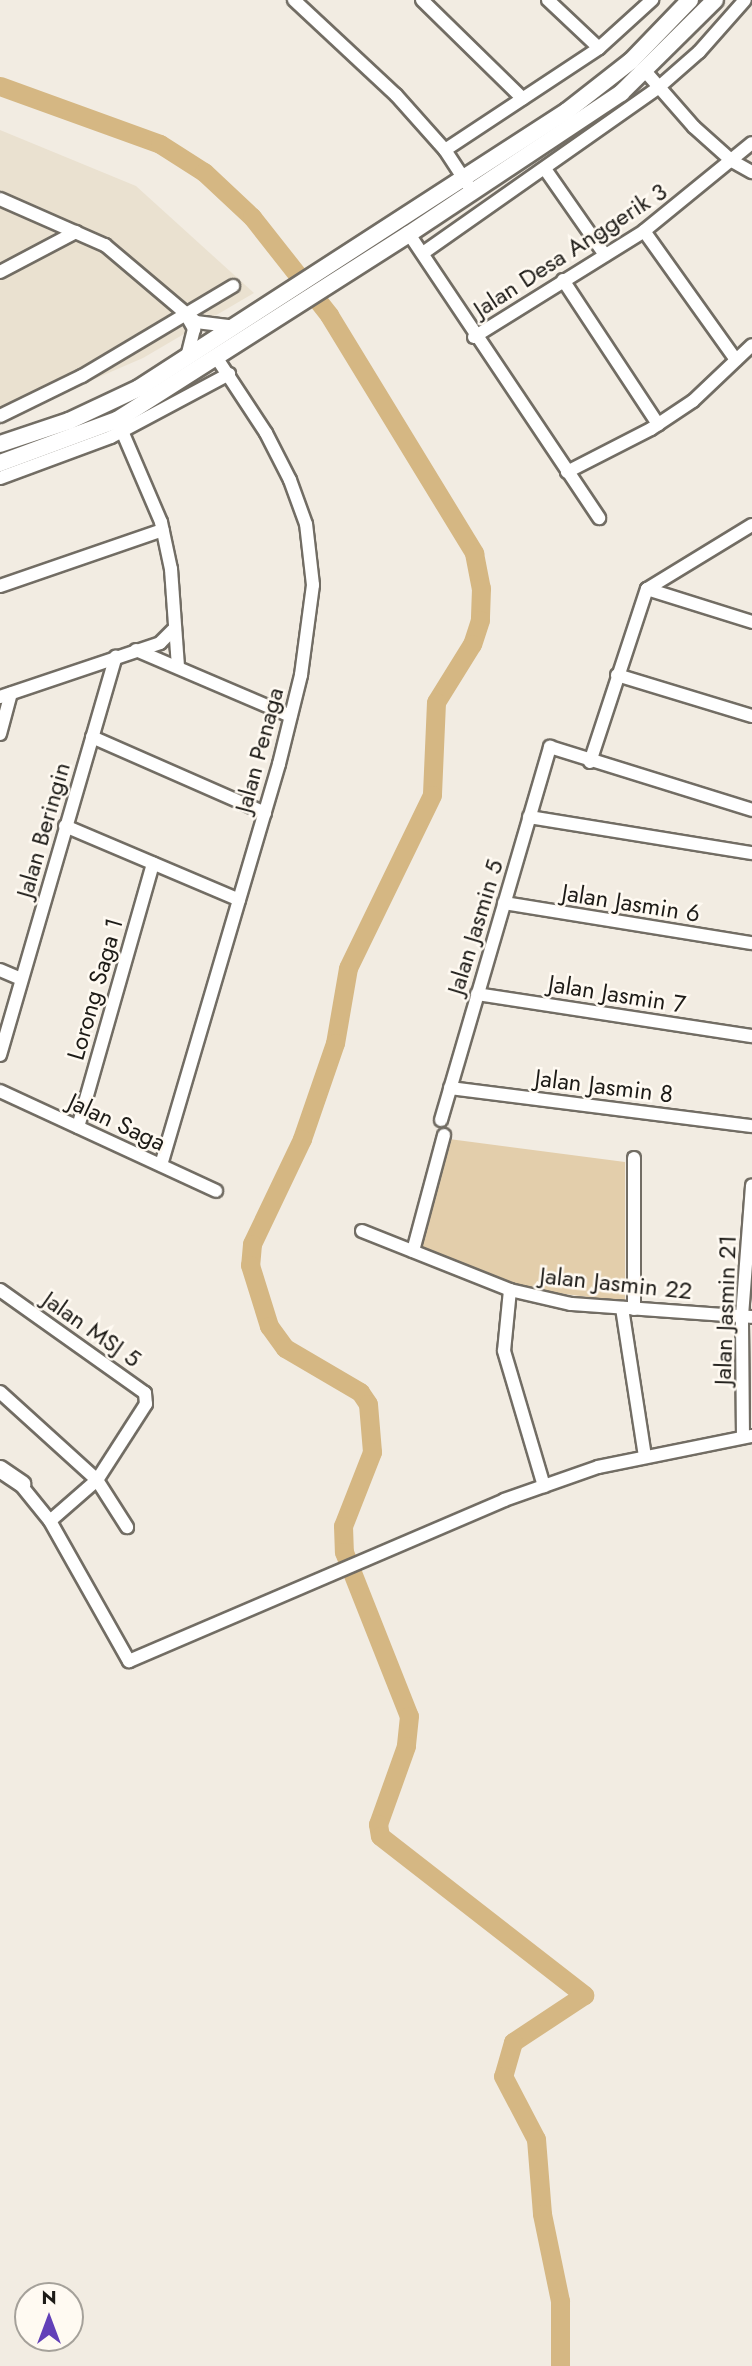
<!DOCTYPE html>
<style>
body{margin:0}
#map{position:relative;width:752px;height:2366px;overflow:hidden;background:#f2ece2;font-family:Jost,sans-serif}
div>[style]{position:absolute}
.built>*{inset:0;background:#eae1d0}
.green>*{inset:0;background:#e3ceab}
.river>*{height:19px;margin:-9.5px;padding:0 9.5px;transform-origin:9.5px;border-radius:9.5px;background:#d5b783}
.roads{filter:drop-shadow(2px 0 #726d64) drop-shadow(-2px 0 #726d64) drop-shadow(0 2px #726d64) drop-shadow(0 -2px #726d64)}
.minor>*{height:12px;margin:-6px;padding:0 6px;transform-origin:6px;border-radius:6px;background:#fff}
.tertiary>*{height:16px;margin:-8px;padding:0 8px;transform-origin:8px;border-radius:8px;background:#fff}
span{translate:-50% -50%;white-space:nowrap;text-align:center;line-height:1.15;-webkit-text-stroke:5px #fffaf2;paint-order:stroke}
.street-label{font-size:24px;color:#1d1b17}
.north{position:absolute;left:14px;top:2282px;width:70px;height:70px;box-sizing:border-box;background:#fffaf2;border:2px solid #a5a19a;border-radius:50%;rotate:0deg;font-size:19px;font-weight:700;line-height:28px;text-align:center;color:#1d1b17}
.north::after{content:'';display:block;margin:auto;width:24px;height:32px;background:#6240b8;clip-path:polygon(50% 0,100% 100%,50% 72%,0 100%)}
</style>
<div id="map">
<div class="built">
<div style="clip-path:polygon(0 130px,136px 186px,254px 293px,143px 358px,4px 418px,0 412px)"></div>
</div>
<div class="green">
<div style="clip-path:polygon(449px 1139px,625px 1162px,625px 1302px,513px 1287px,419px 1249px)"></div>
</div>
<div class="river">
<div style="left:0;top:86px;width:170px;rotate:19.9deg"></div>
<div style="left:160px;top:144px;width:52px;rotate:32.5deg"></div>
<div style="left:204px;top:172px;width:66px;rotate:43.2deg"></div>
<div style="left:252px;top:217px;width:125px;rotate:51.8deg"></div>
<div style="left:329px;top:315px;width:279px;rotate:58.6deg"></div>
<div style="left:474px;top:553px;width:36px;rotate:79deg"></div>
<div style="left:481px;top:588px;width:32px;rotate:92deg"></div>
<div style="left:480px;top:620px;width:25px;rotate:108deg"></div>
<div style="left:472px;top:644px;width:68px;rotate:121.8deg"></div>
<div style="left:436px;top:702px;width:93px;rotate:92.5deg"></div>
<div style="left:432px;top:795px;width:192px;rotate:115.9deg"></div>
<div style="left:348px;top:968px;width:76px;rotate:99.8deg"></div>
<div style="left:335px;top:1043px;width:102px;rotate:109deg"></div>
<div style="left:302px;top:1139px;width:116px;rotate:115.5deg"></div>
<div style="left:252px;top:1244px;width:21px;rotate:95deg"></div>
<div style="left:250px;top:1265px;width:64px;rotate:72.7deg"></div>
<div style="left:269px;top:1326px;width:27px;rotate:54deg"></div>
<div style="left:285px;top:1348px;width:87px;rotate:30.4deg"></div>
<div style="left:360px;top:1392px;width:14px;rotate:56deg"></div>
<div style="left:368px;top:1404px;width:48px;rotate:85.2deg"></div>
<div style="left:372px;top:1452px;width:79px;rotate:111.4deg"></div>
<div style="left:343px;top:1526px;width:26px;rotate:88deg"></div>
<div style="left:344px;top:1552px;width:176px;rotate:68.4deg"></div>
<div style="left:409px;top:1716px;width:30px;rotate:96deg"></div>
<div style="left:406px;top:1746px;width:83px;rotate:109.7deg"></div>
<div style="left:378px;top:1824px;width:12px;rotate:81deg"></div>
<div style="left:380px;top:1836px;width:259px;rotate:37.9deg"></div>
<div style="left:584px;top:1995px;width:85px;rotate:146.5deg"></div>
<div style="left:513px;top:2042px;width:35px;rotate:106deg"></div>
<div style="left:503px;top:2076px;width:71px;rotate:62.4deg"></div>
<div style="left:536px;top:2139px;width:75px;rotate:85.4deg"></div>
<div style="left:542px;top:2214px;width:89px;rotate:78.3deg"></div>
<div style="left:560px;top:2301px;width:65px;rotate:90deg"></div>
</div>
<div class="roads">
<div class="minor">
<div style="left:294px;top:0;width:139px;rotate:43deg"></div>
<div style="left:396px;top:95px;width:74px;rotate:48.3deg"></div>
<div style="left:445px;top:150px;width:42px;rotate:56.7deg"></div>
<div style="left:422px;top:0;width:141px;rotate:44.4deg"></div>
<div style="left:548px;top:0;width:70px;rotate:43.3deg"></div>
<div style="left:645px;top:71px;width:74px;rotate:48.8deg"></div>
<div style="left:694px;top:127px;width:51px;rotate:41.8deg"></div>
<div style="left:732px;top:161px;width:23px;rotate:29deg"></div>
<div style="left:445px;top:150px;width:185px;rotate:-33.5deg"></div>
<div style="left:599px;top:48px;width:72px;rotate:-42.2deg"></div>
<div style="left:545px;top:169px;width:105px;rotate:55.1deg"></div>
<div style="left:0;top:199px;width:115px;rotate:23.7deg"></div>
<div style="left:105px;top:245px;width:119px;rotate:40.2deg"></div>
<div style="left:196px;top:322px;width:34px;rotate:7deg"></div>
<div style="left:644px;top:231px;width:158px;rotate:54.5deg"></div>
<div style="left:409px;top:234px;width:342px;rotate:56.2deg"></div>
<div style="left:423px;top:253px;width:289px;rotate:-35.1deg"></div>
<div style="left:659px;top:87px;width:53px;rotate:-41.2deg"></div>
<div style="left:699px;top:52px;width:69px;rotate:-48.5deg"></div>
<div style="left:0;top:272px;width:86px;rotate:-27.8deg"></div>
<div style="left:563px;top:280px;width:173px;rotate:56.6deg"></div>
<div style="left:188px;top:318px;width:13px;rotate:61deg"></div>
<div style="left:194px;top:329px;width:25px;rotate:104deg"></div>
<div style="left:474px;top:337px;width:200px;rotate:-31.9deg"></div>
<div style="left:644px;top:231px;width:139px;rotate:-39.2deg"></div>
<div style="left:0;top:416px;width:91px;rotate:-26deg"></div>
<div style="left:82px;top:376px;width:176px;rotate:-30.8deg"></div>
<div style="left:122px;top:431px;width:99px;rotate:66.8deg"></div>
<div style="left:161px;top:522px;width:48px;rotate:78deg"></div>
<div style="left:171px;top:569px;width:98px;rotate:85.9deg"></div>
<div style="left:567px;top:472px;width:94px;rotate:-27.1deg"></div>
<div style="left:651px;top:429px;width:50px;rotate:-33.7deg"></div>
<div style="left:693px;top:401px;width:81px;rotate:-43.5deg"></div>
<div style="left:0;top:478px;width:118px;rotate:-20.3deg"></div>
<div style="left:111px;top:437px;width:134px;rotate:-28.1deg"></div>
<div style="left:0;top:586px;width:172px;rotate:-19deg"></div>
<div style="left:647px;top:589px;width:110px;rotate:17.4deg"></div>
<div style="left:136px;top:650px;width:168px;rotate:23.1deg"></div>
<div style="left:617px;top:675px;width:141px;rotate:16.9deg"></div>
<div style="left:0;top:697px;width:169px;rotate:-18.6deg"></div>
<div style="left:160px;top:643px;width:18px;rotate:-45deg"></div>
<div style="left:0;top:734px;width:42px;rotate:-75deg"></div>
<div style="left:92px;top:737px;width:189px;rotate:23.7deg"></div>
<div style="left:590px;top:762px;width:182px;rotate:-71.8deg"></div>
<div style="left:647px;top:589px;width:123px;rotate:-31.4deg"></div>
<div style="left:529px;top:817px;width:226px;rotate:9.2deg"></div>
<div style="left:65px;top:826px;width:189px;rotate:23deg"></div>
<div style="left:504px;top:903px;width:251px;rotate:9.2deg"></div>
<div style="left:0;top:970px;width:23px;rotate:23deg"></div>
<div style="left:477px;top:994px;width:278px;rotate:8.7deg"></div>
<div style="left:0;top:1055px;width:415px;rotate:-73.8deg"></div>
<div style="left:450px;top:1088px;width:304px;rotate:7.2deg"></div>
<div style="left:0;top:1091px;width:238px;rotate:24.8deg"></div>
<div style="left:441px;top:1120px;width:389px;rotate:-73.7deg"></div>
<div style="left:550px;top:747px;width:212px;rotate:17.3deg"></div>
<div style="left:78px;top:1127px;width:274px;rotate:-74.1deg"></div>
<div style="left:634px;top:1158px;width:151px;rotate:90deg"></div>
<div style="left:161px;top:1165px;width:418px;rotate:-73.6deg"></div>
<div style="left:279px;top:764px;width:92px;rotate:-76.1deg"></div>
<div style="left:301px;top:675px;width:91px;rotate:-82.4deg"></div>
<div style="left:313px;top:585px;width:61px;rotate:-96.5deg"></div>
<div style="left:306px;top:524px;width:47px;rotate:-110deg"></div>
<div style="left:290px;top:480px;width:53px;rotate:-117.1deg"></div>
<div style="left:266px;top:433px;width:91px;rotate:-123.3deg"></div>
<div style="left:362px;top:1231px;width:159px;rotate:21.7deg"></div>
<div style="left:510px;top:1290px;width:63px;rotate:12.9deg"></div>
<div style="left:571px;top:1304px;width:181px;rotate:4.1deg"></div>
<div style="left:413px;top:1251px;width:120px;rotate:-75deg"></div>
<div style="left:0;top:1290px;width:178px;rotate:35.4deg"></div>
<div style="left:145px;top:1393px;width:11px;rotate:85deg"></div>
<div style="left:146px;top:1404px;width:90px;rotate:122.8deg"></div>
<div style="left:97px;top:1480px;width:62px;rotate:138.9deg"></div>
<div style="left:510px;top:1290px;width:61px;rotate:95.6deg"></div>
<div style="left:504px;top:1351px;width:141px;rotate:73.5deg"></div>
<div style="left:622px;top:1308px;width:150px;rotate:81.2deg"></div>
<div style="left:0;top:1392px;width:131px;rotate:42.2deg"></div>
<div style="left:97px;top:1480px;width:56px;rotate:57.4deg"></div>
<div style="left:743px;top:1437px;width:121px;rotate:-90.5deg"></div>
<div style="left:742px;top:1316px;width:131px;rotate:-85.6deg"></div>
<div style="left:16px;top:1479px;width:54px;rotate:51deg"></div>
<div style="left:50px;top:1521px;width:161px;rotate:60.6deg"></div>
<div style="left:129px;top:1661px;width:408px;rotate:-23.2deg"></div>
<div style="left:504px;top:1500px;width:100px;rotate:-19.3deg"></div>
<div style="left:598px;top:1467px;width:157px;rotate:-11.4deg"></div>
</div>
<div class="tertiary">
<div style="left:0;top:444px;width:73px;rotate:-18.4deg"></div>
<div style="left:69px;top:421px;width:77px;rotate:-25.2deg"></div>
<div style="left:139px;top:388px;width:510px;rotate:-32.91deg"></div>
<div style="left:567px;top:111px;width:81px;rotate:-38deg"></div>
<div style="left:631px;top:61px;width:85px;rotate:-46deg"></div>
<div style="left:0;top:463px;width:125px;rotate:-20.2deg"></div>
<div style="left:117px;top:420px;width:346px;rotate:-32.5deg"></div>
<div style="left:409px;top:234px;width:255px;rotate:-33.6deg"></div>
<div style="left:621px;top:93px;width:132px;rotate:-44.7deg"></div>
<div style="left:0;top:1469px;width:27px;rotate:34deg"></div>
</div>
</div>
<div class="street-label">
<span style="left:570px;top:250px;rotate:-33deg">Jalan Desa Anggerik 3</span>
<span style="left:259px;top:750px;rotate:-75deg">Jalan Penaga</span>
<span style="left:43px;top:830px;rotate:-74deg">Jalan Beringin</span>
<span style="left:631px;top:903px;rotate:9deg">Jalan Jasmin 6</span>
<span style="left:475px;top:927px;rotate:-73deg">Jalan Jasmin 5</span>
<span style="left:95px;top:989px;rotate:-74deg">Lorong Saga 1</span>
<span style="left:617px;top:994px;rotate:9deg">Jalan Jasmin 7</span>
<span style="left:604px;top:1086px;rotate:7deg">Jalan Jasmin 8</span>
<span style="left:117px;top:1122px;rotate:25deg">Jalan Saga</span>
<span style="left:616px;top:1283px;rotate:6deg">Jalan Jasmin 22</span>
<span style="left:725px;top:1310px;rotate:-88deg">Jalan Jasmin 21</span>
<span style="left:92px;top:1329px;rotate:35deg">Jalan MSJ 5</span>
</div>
<div class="north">N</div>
</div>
